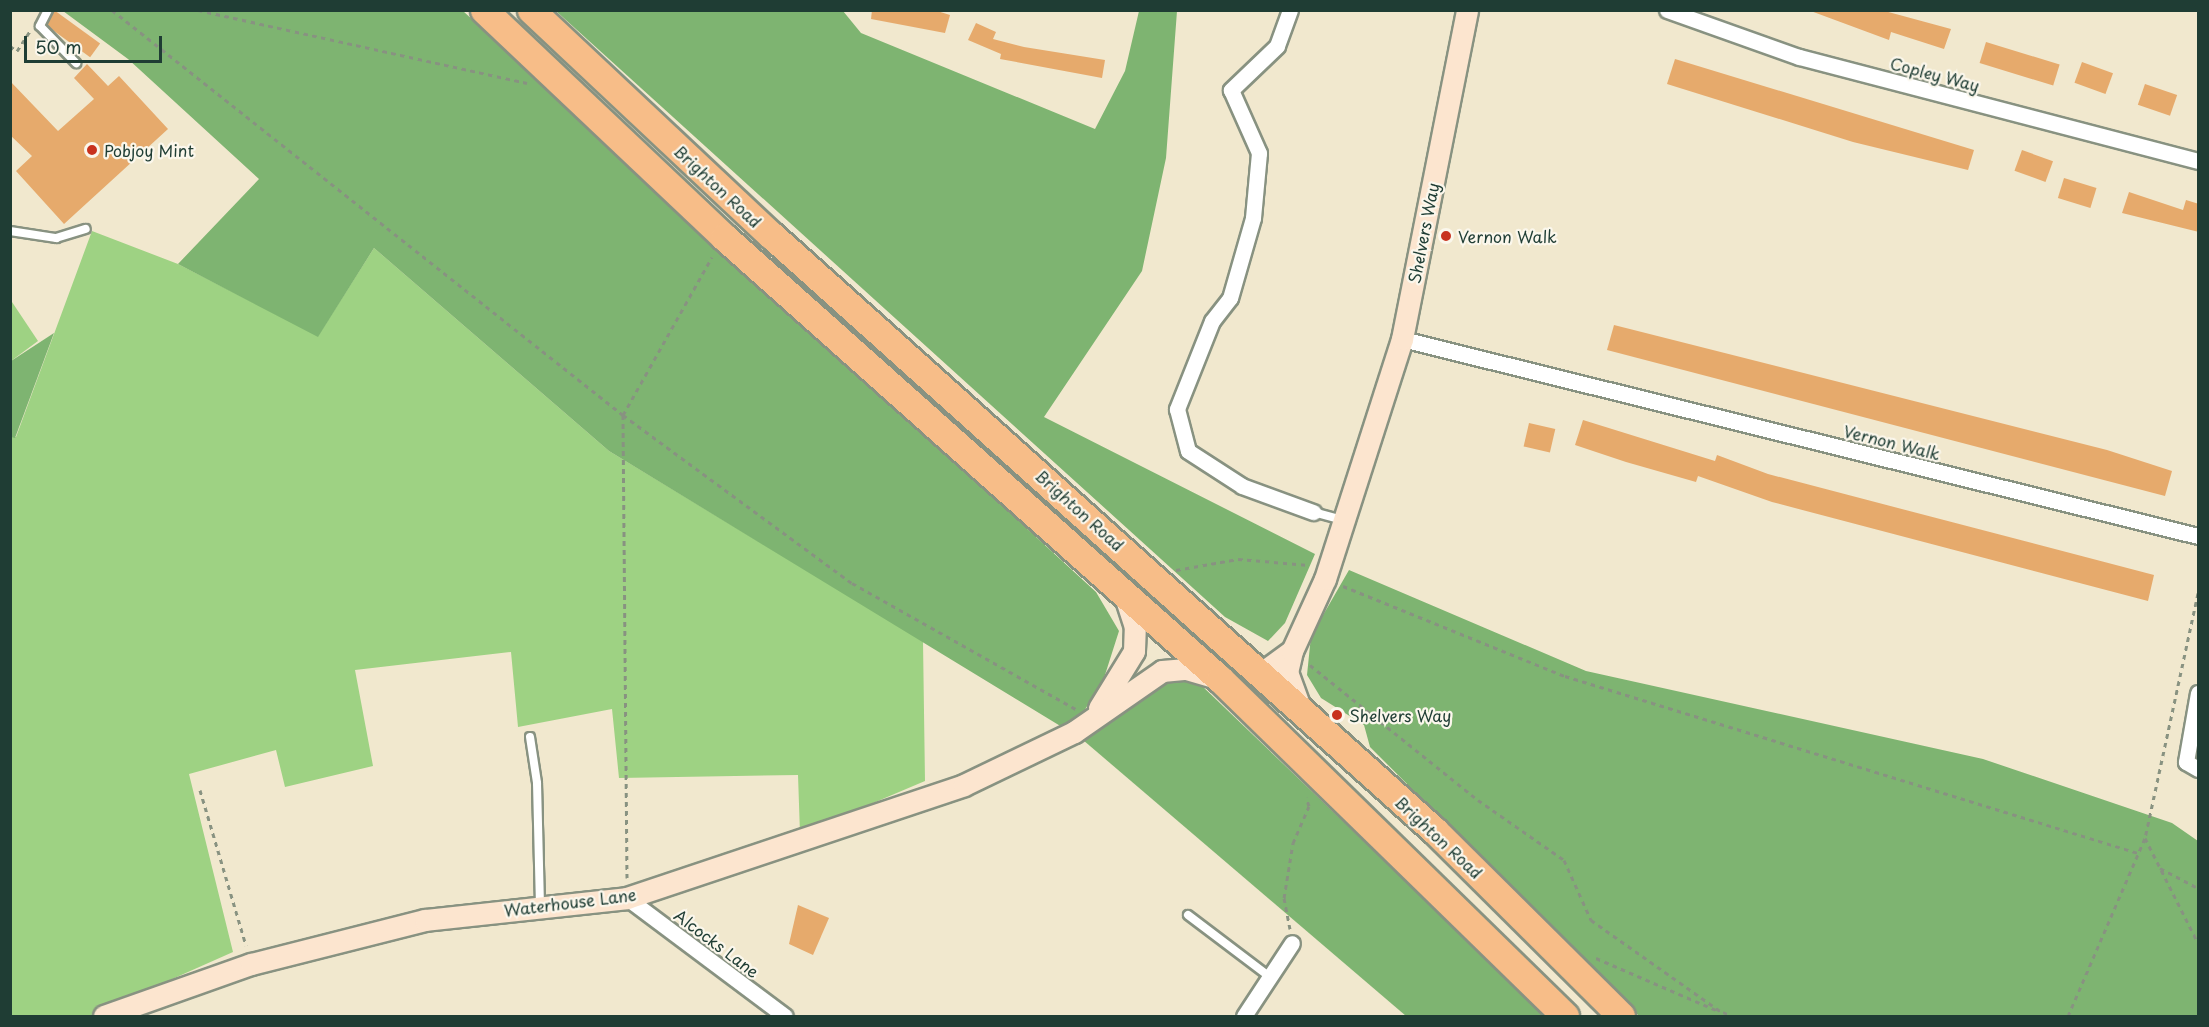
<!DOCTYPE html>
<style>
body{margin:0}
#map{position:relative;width:2209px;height:1027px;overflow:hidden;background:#f1e8ce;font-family:"Playpen Sans",sans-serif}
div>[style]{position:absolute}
.green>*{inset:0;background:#9ed283}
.forest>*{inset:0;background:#7eb471}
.building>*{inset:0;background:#e6aa6c;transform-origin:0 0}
.path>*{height:3px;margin-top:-1.5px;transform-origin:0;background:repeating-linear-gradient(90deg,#889281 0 4.5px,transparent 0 9px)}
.roads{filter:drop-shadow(2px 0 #889281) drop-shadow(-2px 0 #889281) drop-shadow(0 2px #889281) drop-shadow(0 -2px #889281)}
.lane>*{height:8px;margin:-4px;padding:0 4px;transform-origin:4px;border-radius:4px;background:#fff}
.street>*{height:15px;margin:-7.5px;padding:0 7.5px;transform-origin:7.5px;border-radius:7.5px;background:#fff}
.secondary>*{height:21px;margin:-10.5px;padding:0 10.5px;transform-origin:10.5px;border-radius:10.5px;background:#fce5cf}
.highway>*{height:27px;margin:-13.5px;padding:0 13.5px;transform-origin:13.5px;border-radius:13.5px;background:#f7bd88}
.dots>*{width:16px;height:16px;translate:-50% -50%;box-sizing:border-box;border:3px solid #fbf7ec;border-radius:50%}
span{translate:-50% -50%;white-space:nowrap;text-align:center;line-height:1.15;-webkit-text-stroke:4.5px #fbf7ec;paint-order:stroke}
.street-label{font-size:16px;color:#1f3d34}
.poi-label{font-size:16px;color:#1f3d34}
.left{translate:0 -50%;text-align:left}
.frame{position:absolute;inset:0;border:12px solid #1f3d34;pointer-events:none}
.scale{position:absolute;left:24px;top:36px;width:138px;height:27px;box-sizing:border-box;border:3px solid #1f3d34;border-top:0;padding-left:8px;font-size:18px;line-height:21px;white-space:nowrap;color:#1f3d34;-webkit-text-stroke:4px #fbf7ec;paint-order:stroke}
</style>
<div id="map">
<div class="green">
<div style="clip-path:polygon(92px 231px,178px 264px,318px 336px,374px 248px,609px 451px,923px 641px,925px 781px,800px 834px,798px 775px,619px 778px,612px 709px,518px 727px,511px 652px,355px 670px,373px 766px,285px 787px,276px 750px,189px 774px,233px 952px,89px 1016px,11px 1016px,11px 437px,16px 437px)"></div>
<div style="clip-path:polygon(10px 299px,38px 341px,11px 361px,10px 361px)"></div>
</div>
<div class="forest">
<div style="clip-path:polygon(63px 11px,463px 11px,1096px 592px,1119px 631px,1104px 678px,1083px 713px,1062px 727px,609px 451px,374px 248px,318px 337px,178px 264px,259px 179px,128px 59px)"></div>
<div style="clip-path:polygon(556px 11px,843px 11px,861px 33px,1095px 129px,1125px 71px,1139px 11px,1177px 11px,1166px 158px,1142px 271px,1044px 417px,1315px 554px,1285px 623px,1268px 641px,1225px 617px)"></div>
<div style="clip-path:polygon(54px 333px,15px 438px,11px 437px,11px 361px)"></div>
<div style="clip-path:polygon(1349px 570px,1586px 671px,1983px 759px,2172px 823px,2198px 841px,2198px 1016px,1639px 1016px,1370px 747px,1364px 725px,1321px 698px,1307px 675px,1311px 636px)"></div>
<div style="clip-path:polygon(1173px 680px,1200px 684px,1546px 1016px,1406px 1016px,1083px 740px,1143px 693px)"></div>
</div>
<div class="building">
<div style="left:54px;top:10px;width:57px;height:17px;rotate:36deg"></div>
<div style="clip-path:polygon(872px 10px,934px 10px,950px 15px,945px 33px,871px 19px)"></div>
<div style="clip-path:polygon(1808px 10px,1881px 10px,1951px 29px,1944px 49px,1891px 32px,1889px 40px)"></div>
<div style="clip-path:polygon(976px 23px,996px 32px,993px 39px,1024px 47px,1105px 60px,1102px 78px,1000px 59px,1001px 54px,968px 40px)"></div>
<div style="left:1986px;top:42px;width:77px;height:22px;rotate:17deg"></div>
<div style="clip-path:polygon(1675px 59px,1974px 150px,1968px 170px,1853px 142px,1667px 84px)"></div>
<div style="left:2082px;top:62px;width:33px;height:22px;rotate:20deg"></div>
<div style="clip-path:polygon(87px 64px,108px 86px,119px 76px,168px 129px,64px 224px,16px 171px,32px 156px,10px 135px,10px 81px,58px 131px,94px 99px,74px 78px)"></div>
<div style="left:2145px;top:84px;width:34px;height:22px;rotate:19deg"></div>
<div style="left:2022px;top:150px;width:33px;height:22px;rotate:20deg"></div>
<div style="left:2064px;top:178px;width:34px;height:21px;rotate:17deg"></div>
<div style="clip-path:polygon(2129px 192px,2183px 210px,2186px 200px,2199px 204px,2199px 232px,2122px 213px)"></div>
<div style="clip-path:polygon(1614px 325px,2107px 450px,2172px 471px,2165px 496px,1607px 350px)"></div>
<div style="clip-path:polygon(1583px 420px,1715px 461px,1717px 455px,1768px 474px,2154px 575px,2148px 601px,1772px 502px,1698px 476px,1696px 482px,1626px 462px,1575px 445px)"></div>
<div style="left:1529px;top:423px;width:27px;height:24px;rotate:13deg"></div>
<div style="clip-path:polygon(798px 905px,829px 918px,813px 955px,789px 944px)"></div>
</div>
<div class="path">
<div style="left:112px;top:10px;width:652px;rotate:38.4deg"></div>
<div style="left:623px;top:415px;width:284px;rotate:36.3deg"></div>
<div style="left:852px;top:583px;width:257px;rotate:29.4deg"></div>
<div style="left:198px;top:10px;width:337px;rotate:12.5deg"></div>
<div style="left:10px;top:46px;width:9px;rotate:36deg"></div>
<div style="left:17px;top:51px;width:24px;rotate:-57deg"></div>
<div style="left:1176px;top:570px;width:63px;rotate:-10.1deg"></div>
<div style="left:1238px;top:559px;width:71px;rotate:4.8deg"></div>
<div style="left:1343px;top:586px;width:240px;rotate:22.1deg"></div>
<div style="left:1565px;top:676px;width:600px;rotate:17.17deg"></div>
<div style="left:2198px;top:593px;width:251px;rotate:102.2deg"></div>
<div style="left:2145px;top:838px;width:118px;rotate:63.2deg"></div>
<div style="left:1310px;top:665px;width:216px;rotate:38.8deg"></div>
<div style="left:1478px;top:800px;width:105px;rotate:34.9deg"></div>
<div style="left:1564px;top:860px;width:66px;rotate:65.8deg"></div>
<div style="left:1591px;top:920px;width:161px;rotate:35.2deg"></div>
<div style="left:200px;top:790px;width:162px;rotate:73.5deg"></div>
<div style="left:2160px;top:868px;width:43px;rotate:27.8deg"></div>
<div style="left:627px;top:878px;width:463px;rotate:-90.5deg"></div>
<div style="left:623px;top:415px;width:181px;rotate:-60.6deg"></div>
<div style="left:1290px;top:929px;width:32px;rotate:-101deg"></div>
<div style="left:1284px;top:898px;width:56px;rotate:-80.7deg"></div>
<div style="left:1293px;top:843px;width:40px;rotate:-66.6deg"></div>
<div style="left:1309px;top:806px;width:9px;rotate:-108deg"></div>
<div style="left:1596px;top:958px;width:131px;rotate:23.4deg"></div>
<div style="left:1723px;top:1012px;width:10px;rotate:24deg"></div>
<div style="left:2068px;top:1016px;width:194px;rotate:-66.6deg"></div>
</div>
<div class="roads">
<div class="lane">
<div style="left:48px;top:10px;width:18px;rotate:117deg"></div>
<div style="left:40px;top:26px;width:52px;rotate:45.8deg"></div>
<div style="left:10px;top:231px;width:47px;rotate:8.7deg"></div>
<div style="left:56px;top:238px;width:31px;rotate:-17deg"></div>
<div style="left:1313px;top:512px;width:31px;rotate:15deg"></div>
<div style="left:530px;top:737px;width:47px;rotate:81.3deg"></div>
<div style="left:537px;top:783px;width:122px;rotate:88.6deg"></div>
<div style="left:1188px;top:915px;width:103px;rotate:37.1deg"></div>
</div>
<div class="street">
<div style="left:1290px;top:10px;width:38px;rotate:110deg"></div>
<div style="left:1277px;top:46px;width:64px;rotate:136.3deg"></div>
<div style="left:1231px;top:90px;width:69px;rotate:66deg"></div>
<div style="left:1259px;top:153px;width:65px;rotate:95.3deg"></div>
<div style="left:1253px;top:218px;width:83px;rotate:106deg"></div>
<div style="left:1230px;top:298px;width:29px;rotate:128deg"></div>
<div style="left:1212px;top:321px;width:95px;rotate:111.7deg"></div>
<div style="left:1177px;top:409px;width:43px;rotate:75.3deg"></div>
<div style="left:1188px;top:451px;width:64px;rotate:32.9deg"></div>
<div style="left:1242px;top:486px;width:76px;rotate:20.1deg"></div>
<div style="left:1667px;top:10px;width:140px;rotate:19.6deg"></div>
<div style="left:1799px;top:57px;width:412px;rotate:14.6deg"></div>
<div style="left:1402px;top:339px;width:820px;rotate:13.9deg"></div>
<div style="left:2198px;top:693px;width:70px;rotate:99.9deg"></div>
<div style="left:2186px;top:762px;width:14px;rotate:30deg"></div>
<div style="left:627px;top:898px;width:197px;rotate:36.8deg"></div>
<div style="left:1244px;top:1016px;width:87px;rotate:-56.7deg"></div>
</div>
<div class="secondary">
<div style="left:1292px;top:651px;width:22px;rotate:103deg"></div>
<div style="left:1287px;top:672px;width:40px;rotate:69.8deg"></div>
<div style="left:1260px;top:674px;width:39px;rotate:-36deg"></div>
<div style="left:1292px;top:651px;width:79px;rotate:-65.4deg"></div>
<div style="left:1325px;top:579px;width:252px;rotate:-72.2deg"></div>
<div style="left:1402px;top:339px;width:335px;rotate:-78.8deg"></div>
<div style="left:1099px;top:708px;width:67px;rotate:-58.4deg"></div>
<div style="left:1134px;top:651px;width:24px;rotate:-88deg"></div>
<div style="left:1135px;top:627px;width:36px;rotate:-108deg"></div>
<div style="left:104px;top:1016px;width:156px;rotate:-19.5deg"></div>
<div style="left:251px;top:964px;width:179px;rotate:-14.2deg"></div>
<div style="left:425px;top:920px;width:203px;rotate:-6.2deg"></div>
<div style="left:627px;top:898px;width:355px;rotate:-18.5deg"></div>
<div style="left:964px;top:785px;width:122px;rotate:-25.7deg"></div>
<div style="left:1074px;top:732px;width:107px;rotate:-34.7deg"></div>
<div style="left:1162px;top:671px;width:24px;rotate:-5deg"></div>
<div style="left:1186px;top:669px;width:32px;rotate:16deg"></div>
</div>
<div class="highway">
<div style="left:484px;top:10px;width:330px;rotate:43.4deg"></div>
<div style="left:724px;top:237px;width:664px;rotate:41.71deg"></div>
<div style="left:1220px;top:679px;width:482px;rotate:44.3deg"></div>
<div style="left:531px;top:10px;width:329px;rotate:43.2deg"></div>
<div style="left:771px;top:235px;width:892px;rotate:41.91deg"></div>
<div style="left:1435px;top:831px;width:262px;rotate:44.8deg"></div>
</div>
</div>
<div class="dots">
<div style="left:92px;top:150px;background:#c8321e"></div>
<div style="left:1446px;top:236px;background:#c8321e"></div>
<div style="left:1337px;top:715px;background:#c8321e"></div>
</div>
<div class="street-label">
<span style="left:1935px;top:74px;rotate:15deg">Copley Way</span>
<span style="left:718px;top:186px;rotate:43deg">Brighton Road</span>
<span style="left:1423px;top:233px;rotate:-79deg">Shelvers Way</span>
<span style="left:1892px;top:442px;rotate:14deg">Vernon Walk</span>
<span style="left:1080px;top:510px;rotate:42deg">Brighton Road</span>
<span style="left:1439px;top:837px;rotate:43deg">Brighton Road</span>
<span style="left:570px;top:902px;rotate:-7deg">Waterhouse Lane</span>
<span style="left:717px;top:943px;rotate:37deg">Alcocks Lane</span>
</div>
<div class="poi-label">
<span class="left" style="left:104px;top:150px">Pobjoy Mint</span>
<span class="left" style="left:1458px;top:236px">Vernon Walk</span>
<span class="left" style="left:1349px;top:715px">Shelvers Way</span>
</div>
<div class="frame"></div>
<div class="scale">50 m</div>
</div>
